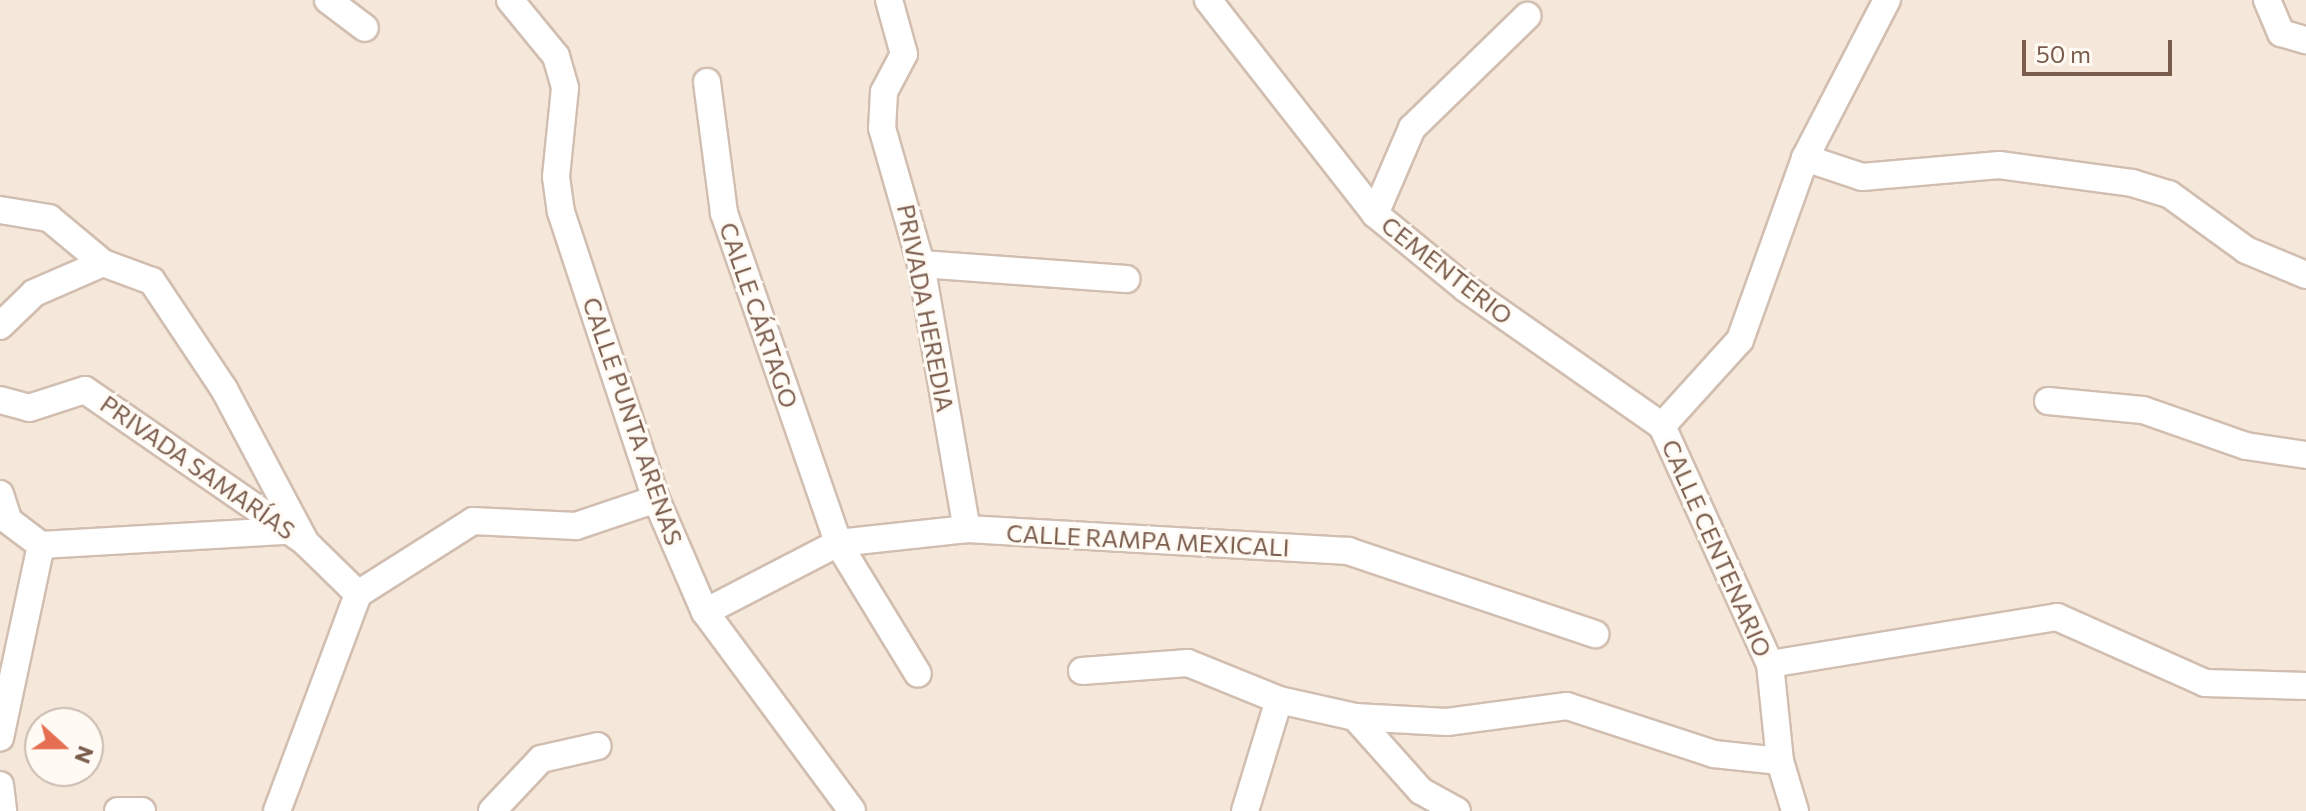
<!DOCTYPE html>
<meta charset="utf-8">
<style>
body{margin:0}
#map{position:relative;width:2306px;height:811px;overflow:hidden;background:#fdf6ec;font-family:Commissioner,sans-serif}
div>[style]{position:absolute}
.residential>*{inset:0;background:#f5e8da}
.roads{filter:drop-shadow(2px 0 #d1beb0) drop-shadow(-2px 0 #d1beb0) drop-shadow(0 2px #d1beb0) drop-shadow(0 -2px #d1beb0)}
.minor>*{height:26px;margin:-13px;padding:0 13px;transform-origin:13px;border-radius:13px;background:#fff}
span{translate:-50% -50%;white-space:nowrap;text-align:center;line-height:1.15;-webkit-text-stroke:6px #fffaf3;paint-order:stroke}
.street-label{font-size:24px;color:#7a5c4d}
.north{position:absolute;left:24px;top:707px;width:80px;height:80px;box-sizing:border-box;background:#fffaf3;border:2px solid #cabbb1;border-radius:50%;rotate:111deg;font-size:22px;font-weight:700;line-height:32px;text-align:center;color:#7a5c4d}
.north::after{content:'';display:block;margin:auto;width:28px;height:36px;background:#e76f51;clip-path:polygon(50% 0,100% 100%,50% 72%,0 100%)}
.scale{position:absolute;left:2022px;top:40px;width:150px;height:36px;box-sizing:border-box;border:4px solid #7a5c4d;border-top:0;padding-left:10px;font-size:24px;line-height:28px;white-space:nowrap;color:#7a5c4d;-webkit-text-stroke:6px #fffaf3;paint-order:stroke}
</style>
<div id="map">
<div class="residential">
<div style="clip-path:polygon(evenodd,0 0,2306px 0,2306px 811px,0 811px,0 0,40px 723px,88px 723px,88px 771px,40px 771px,40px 723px)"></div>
</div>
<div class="roads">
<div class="minor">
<div style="left:328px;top:0;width:46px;rotate:37.1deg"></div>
<div style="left:510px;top:0;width:72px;rotate:50.6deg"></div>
<div style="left:556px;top:56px;width:33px;rotate:74deg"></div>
<div style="left:565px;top:88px;width:89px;rotate:95.8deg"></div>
<div style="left:556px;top:177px;width:35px;rotate:82deg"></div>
<div style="left:561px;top:212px;width:302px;rotate:71.7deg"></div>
<div style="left:656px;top:499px;width:123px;rotate:66.6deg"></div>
<div style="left:705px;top:612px;width:247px;rotate:53.5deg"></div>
<div style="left:889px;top:0;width:56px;rotate:74.5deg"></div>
<div style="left:904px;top:54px;width:43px;rotate:117.8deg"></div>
<div style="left:884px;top:92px;width:36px;rotate:93deg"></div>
<div style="left:882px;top:128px;width:141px;rotate:74deg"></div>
<div style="left:921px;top:264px;width:269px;rotate:80.2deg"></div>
<div style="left:1208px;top:0;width:271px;rotate:52deg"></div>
<div style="left:1375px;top:214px;width:117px;rotate:39.4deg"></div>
<div style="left:1465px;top:288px;width:241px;rotate:35deg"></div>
<div style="left:2267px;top:0;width:36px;rotate:67deg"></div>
<div style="left:2281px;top:33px;width:26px;rotate:16deg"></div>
<div style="left:707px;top:82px;width:132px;rotate:82.6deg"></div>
<div style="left:724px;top:213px;width:349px;rotate:70.9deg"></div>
<div style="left:838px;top:543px;width:153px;rotate:58.6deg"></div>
<div style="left:1805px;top:158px;width:60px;rotate:18.4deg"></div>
<div style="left:1862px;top:177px;width:138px;rotate:-5deg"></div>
<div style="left:1999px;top:165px;width:134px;rotate:7.7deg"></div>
<div style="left:2132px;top:183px;width:39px;rotate:17deg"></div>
<div style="left:2169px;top:194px;width:95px;rotate:36deg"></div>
<div style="left:2246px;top:250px;width:65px;rotate:22.6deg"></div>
<div style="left:0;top:210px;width:50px;rotate:9.3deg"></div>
<div style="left:49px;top:218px;width:70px;rotate:39.8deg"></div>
<div style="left:103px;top:263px;width:52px;rotate:20.2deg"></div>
<div style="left:152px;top:281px;width:130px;rotate:56.3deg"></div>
<div style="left:224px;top:389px;width:174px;rotate:62deg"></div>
<div style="left:306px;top:543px;width:73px;rotate:44.4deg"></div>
<div style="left:1375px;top:214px;width:94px;rotate:-66.7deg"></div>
<div style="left:1412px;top:128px;width:161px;rotate:-44.2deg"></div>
<div style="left:921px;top:264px;width:206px;rotate:4.2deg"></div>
<div style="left:0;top:326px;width:47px;rotate:-44.1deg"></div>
<div style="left:34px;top:293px;width:75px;rotate:-23.5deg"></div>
<div style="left:0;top:400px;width:30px;rotate:15deg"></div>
<div style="left:29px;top:408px;width:59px;rotate:-17.8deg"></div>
<div style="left:85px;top:390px;width:266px;rotate:34.6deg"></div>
<div style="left:2048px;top:401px;width:95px;rotate:5.4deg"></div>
<div style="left:2143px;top:410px;width:109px;rotate:19.3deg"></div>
<div style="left:2246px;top:446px;width:61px;rotate:8.5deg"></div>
<div style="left:1662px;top:426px;width:116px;rotate:-47.8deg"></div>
<div style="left:1740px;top:340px;width:193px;rotate:-70.3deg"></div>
<div style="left:1805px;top:158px;width:178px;rotate:-62.6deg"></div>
<div style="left:1662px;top:426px;width:261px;rotate:65.6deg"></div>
<div style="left:1770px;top:664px;width:98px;rotate:84.1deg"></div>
<div style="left:1780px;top:761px;width:52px;rotate:73.3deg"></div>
<div style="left:0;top:494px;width:28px;rotate:72deg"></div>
<div style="left:9px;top:521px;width:40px;rotate:37deg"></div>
<div style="left:41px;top:545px;width:197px;rotate:102deg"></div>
<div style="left:41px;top:545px;width:246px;rotate:-3.3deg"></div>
<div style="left:358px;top:594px;width:136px;rotate:-32.4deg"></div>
<div style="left:473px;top:521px;width:103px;rotate:2.8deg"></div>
<div style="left:576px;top:526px;width:84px;rotate:-18.6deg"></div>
<div style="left:705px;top:612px;width:150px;rotate:-27.4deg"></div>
<div style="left:838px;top:543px;width:130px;rotate:-6.2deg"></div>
<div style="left:967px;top:529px;width:382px;rotate:3.3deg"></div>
<div style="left:1348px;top:551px;width:261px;rotate:18.6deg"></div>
<div style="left:1770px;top:664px;width:291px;rotate:-9.3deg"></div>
<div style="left:2057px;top:617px;width:162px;rotate:24deg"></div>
<div style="left:2205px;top:683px;width:101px;rotate:1.7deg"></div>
<div style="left:1082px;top:671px;width:106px;rotate:-4.3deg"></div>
<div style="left:1188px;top:663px;width:98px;rotate:22.1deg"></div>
<div style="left:1279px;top:700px;width:78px;rotate:12.6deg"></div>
<div style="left:1355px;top:717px;width:92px;rotate:3.1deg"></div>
<div style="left:1447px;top:722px;width:121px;rotate:-7.6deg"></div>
<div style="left:1567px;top:706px;width:155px;rotate:18.1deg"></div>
<div style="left:1714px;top:754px;width:66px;rotate:6.1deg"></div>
<div style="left:1355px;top:717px;width:99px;rotate:48.3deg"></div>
<div style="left:1421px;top:791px;width:41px;rotate:29.1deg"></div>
<div style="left:0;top:785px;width:26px;rotate:83deg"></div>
<div style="left:118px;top:811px;width:24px"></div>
<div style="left:277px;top:811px;width:232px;rotate:-69.5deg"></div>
<div style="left:492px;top:811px;width:71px;rotate:-46.7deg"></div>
<div style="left:541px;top:759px;width:58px;rotate:-12.8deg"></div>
<div style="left:1245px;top:811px;width:116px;rotate:-73deg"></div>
</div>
</div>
<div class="street-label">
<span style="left:1447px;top:270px;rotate:38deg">CEMENTERIO</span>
<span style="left:926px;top:308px;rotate:79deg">PRIVADA HEREDIA</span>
<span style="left:759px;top:315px;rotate:71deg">CALLE CÁRTAGO</span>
<span style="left:633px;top:421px;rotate:71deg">CALLE PUNTA ARENAS</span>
<span style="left:198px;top:467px;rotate:35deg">PRIVADA SAMARÍAS</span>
<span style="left:1148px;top:540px;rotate:3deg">CALLE RAMPA MEXICALI</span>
<span style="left:1717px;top:548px;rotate:66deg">CALLE CENTENARIO</span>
</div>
<div class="north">N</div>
<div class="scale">50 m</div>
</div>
